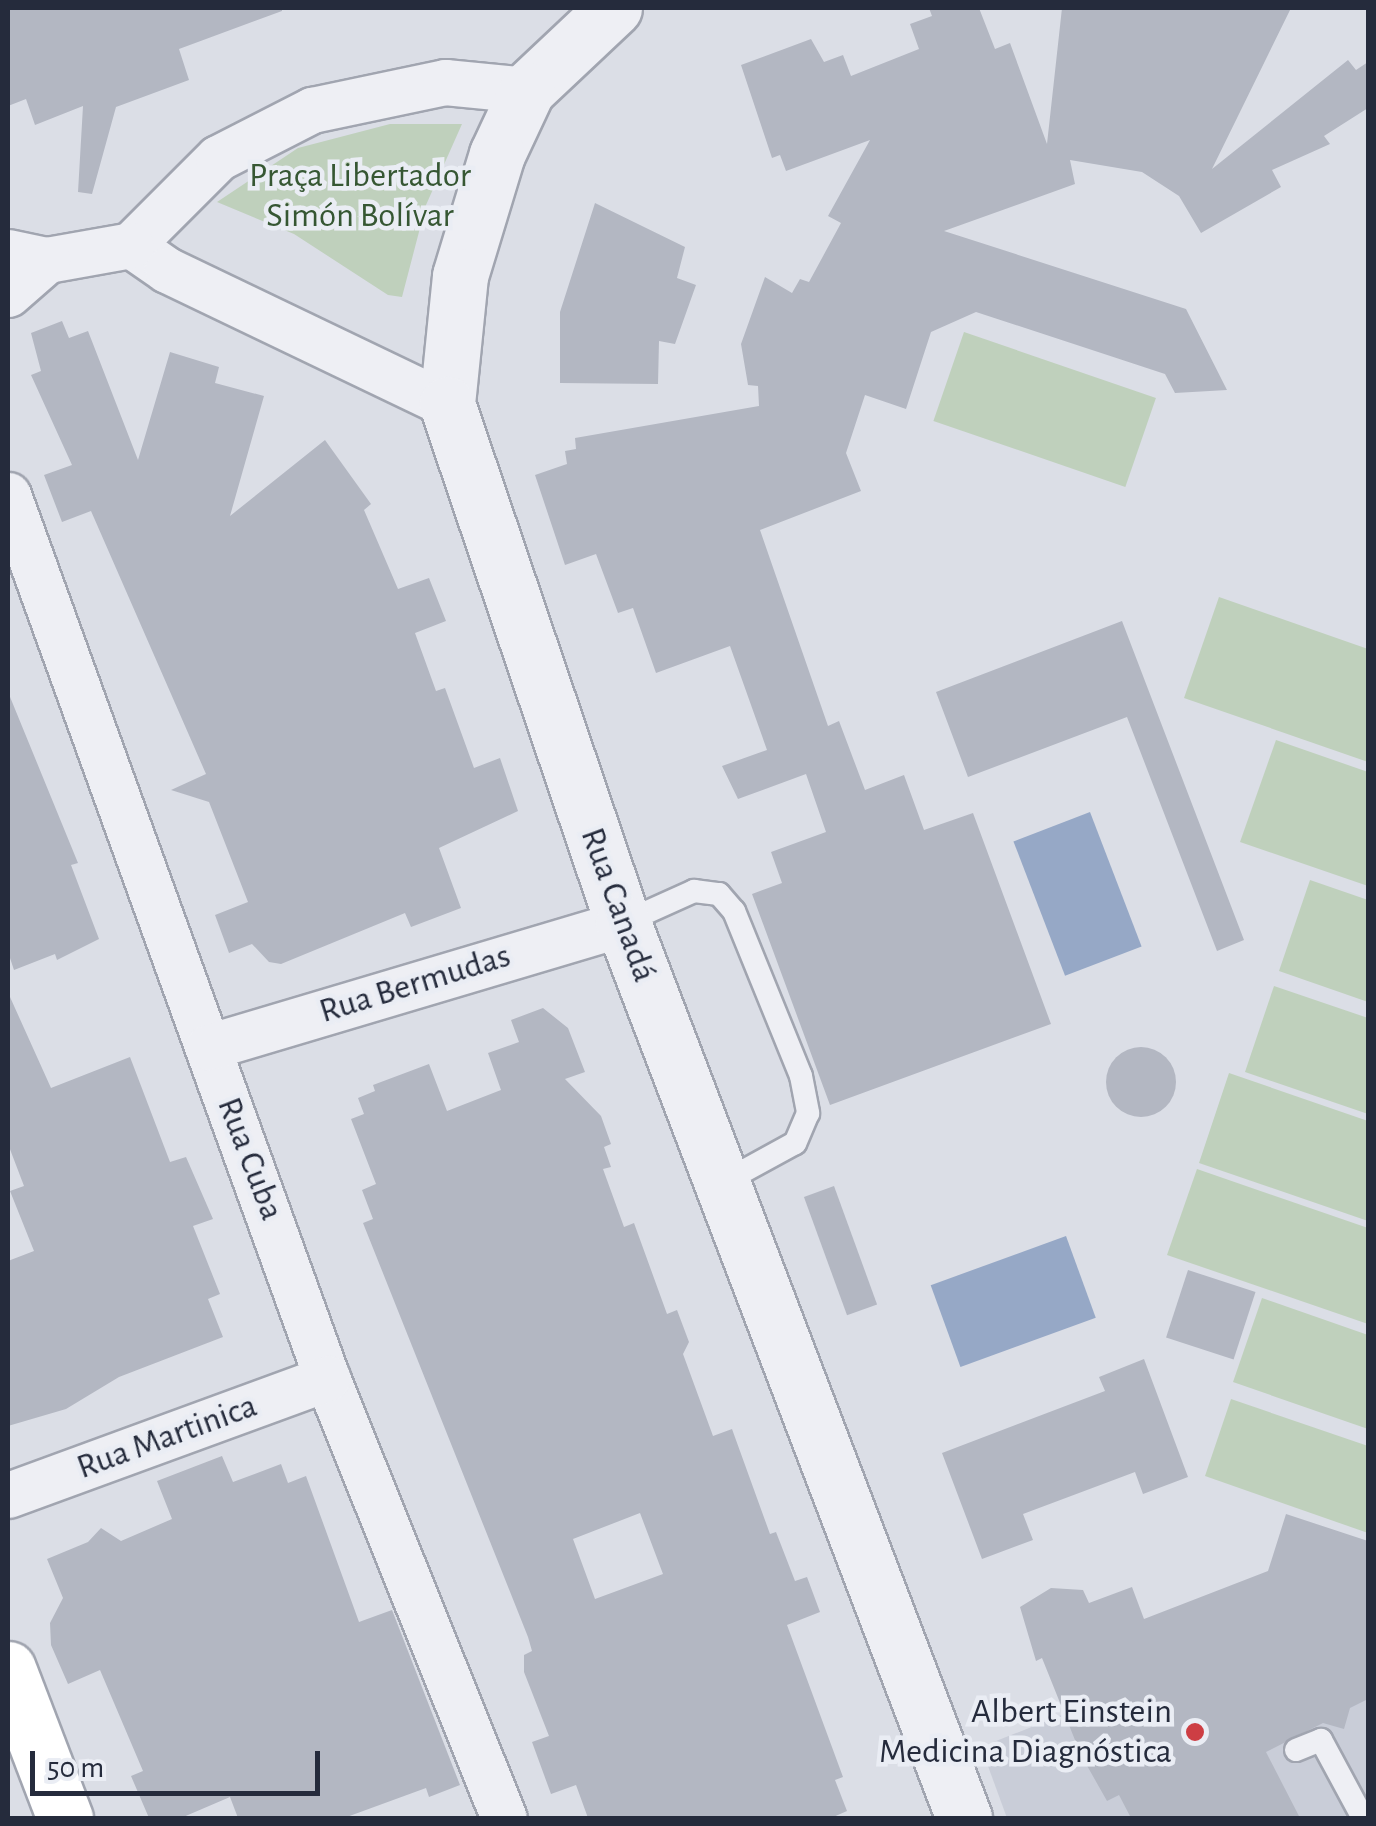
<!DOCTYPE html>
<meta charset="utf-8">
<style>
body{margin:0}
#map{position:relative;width:1376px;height:1826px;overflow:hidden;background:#dbdee6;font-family:"Alegreya Sans",sans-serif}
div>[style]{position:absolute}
.built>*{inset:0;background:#c9cdd8}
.green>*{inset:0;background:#bfd0bc;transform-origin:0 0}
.water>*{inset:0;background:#96a8c6;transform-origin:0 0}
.building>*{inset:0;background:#b3b7c2;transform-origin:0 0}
.round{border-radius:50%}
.roads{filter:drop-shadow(2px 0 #a1a5b0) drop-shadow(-2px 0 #a1a5b0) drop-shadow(0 2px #a1a5b0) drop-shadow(0 -2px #a1a5b0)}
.service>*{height:22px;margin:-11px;padding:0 11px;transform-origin:11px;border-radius:11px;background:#eeeff4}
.minor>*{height:45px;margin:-22.5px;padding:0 22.5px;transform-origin:22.5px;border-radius:22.5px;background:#eeeff4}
.tertiary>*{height:55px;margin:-27.5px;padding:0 27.5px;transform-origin:27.5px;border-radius:27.5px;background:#eeeff4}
.primary>*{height:55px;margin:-27.5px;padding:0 27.5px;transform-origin:27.5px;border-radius:27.5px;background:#fff}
.dots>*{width:28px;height:28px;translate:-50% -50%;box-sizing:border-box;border:5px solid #eaedf4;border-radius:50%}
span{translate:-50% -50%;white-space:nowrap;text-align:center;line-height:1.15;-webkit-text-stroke:9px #eaedf4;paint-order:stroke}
.park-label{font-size:35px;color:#365733}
.street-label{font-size:35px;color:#252b3c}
.poi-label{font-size:35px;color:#252b3c}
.right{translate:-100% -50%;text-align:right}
.frame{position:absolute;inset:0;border:10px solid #252b3c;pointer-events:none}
.scale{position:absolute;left:30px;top:1751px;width:290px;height:45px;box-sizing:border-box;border:5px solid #252b3c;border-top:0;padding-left:12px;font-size:30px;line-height:35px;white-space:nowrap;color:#252b3c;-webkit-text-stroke:8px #eaedf4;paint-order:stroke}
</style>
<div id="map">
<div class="built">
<div style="clip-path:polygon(1368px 1619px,1368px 1818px,1007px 1818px,981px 1747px,1082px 1707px)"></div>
</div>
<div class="green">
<div style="clip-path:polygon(390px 124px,462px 124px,426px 205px,402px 297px,388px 295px,294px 234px,217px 202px,298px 148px)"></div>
<div style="left:964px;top:332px;width:203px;height:94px;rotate:19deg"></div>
<div style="clip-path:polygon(1219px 597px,1368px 649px,1368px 762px,1184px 698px)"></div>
<div style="clip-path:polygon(1276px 740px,1368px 772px,1368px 886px,1240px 842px)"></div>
<div style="clip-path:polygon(1310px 880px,1368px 900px,1368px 1002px,1279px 971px)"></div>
<div style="clip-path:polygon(1274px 986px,1368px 1018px,1368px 1114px,1245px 1072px)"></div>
<div style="clip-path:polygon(1229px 1073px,1368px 1121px,1368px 1221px,1199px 1163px)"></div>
<div style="clip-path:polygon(1197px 1169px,1368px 1228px,1368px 1324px,1167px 1255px)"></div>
<div style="clip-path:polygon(1262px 1298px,1368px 1335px,1368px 1429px,1233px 1382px)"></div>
<div style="clip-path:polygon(1231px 1399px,1368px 1446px,1368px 1533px,1205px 1476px)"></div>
</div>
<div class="water">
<div style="left:1090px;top:812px;width:144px;height:82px;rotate:69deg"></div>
<div style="left:1066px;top:1236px;width:87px;height:144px;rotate:70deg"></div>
</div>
<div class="building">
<div style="clip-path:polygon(8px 8px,282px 8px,282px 11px,179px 49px,189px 80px,116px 107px,92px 194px,78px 192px,83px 106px,35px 125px,26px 99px,8px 106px)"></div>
<div style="clip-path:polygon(929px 8px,979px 8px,995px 49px,1010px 43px,1047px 144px,1062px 8px,1291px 8px,1212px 169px,1348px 60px,1356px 70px,1368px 62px,1368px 108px,1324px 136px,1330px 144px,1272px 170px,1281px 187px,1201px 233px,1179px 196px,1142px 172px,1070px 160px,1075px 184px,944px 231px,1186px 309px,1227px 390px,1175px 393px,1165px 374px,976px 312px,931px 332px,906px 409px,865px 395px,846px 453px,861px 491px,760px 530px,828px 726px,839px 721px,865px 790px,904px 775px,924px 830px,973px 813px,1051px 1024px,830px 1105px,752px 894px,782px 883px,771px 852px,826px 832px,806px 774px,738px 799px,722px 766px,767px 750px,730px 646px,656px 673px,633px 608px,618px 613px,596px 554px,565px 565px,535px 475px,567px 464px,565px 451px,576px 449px,575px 438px,759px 406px,758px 386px,748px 385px,741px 344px,765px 277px,792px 293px,800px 279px,809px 282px,841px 223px,828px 216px,870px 140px,786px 171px,780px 155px,772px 158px,741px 65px,811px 39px,824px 62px,843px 55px,851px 76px,919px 49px,910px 24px,932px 16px)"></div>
<div style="clip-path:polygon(595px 203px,685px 247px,677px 278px,696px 285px,675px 344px,659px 341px,658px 384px,560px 383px,560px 312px)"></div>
<div style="clip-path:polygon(62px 321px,69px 338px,88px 331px,138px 460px,170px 352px,219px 367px,215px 383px,264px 396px,230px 516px,325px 440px,371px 504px,364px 510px,398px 589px,429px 578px,446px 621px,415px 633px,436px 691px,445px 688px,474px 768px,500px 758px,518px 811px,439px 848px,461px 908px,411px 927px,405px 913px,281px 964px,269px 962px,252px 944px,229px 953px,215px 915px,248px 902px,209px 802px,171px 790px,206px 774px,91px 511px,62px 522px,44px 475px,72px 465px,31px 375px,41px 371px,31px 333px)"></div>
<div style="clip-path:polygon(1122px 621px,1244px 940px,1217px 951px,1127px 717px,968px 777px,936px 692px)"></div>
<div style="clip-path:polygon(8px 692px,78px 863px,71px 865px,99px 939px,57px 960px,55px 954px,14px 970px,8px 952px)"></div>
<div style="clip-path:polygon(10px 997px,51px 1088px,130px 1057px,170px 1162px,186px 1157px,213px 1219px,193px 1226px,220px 1294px,208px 1299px,223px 1337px,119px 1377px,66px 1409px,8px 1426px,8px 1261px,34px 1251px,10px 1191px,24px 1186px,8px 1144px)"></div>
<div style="clip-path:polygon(evenodd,543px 1008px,568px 1028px,585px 1072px,565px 1079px,601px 1116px,611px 1144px,604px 1147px,611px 1167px,603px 1169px,624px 1227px,634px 1223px,667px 1314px,677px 1310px,689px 1342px,683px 1354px,713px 1436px,732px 1429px,770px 1534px,776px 1532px,795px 1581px,807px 1577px,820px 1612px,787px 1625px,843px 1777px,835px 1780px,847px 1811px,831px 1818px,588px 1818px,576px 1785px,551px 1794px,532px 1742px,549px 1736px,524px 1672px,524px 1655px,532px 1651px,528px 1637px,363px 1223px,373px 1219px,362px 1190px,376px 1184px,351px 1119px,364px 1114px,358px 1098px,375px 1091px,373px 1085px,429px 1064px,447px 1111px,501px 1090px,488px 1053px,519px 1042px,511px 1020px,543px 1008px,640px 1513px,663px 1574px,595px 1599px,573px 1539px,640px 1513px)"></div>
<div class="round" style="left:1106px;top:1047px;width:70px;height:70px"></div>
<div style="left:834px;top:1186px;width:126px;height:32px;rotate:70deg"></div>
<div style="left:1188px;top:1270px;width:71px;height:71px;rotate:18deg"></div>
<div style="clip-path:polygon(1144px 1359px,1188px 1477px,1143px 1494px,1135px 1472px,1023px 1514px,1033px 1540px,982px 1559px,942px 1453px,1105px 1391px,1099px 1377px)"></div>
<div style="clip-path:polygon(222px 1456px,233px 1482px,281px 1464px,288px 1483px,306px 1476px,359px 1622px,392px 1610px,460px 1785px,429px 1797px,426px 1788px,344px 1818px,238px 1818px,230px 1797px,181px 1818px,149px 1818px,131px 1776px,143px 1771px,100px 1670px,68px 1684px,51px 1645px,50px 1623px,63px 1598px,47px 1559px,88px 1542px,101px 1528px,121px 1541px,172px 1519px,157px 1481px)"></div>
<div style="clip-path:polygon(1286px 1514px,1368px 1541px,1368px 1699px,1350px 1708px,1344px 1729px,1323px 1723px,1266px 1752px,1300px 1818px,1131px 1818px,1119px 1795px,1107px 1801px,1081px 1755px,1042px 1658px,1036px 1661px,1020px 1607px,1051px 1588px,1083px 1590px,1089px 1603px,1132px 1587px,1144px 1619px,1268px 1571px)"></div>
</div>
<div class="roads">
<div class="service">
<div style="left:623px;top:923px;width:78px;rotate:-24.3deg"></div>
<div style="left:694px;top:891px;width:25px;rotate:7deg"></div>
<div style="left:719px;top:894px;width:23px;rotate:49deg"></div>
<div style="left:734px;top:911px;width:178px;rotate:67.9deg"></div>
<div style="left:801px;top:1076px;width:38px;rotate:79deg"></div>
<div style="left:808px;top:1113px;width:33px;rotate:113deg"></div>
<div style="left:795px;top:1143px;width:83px;rotate:151.3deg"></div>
<div style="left:1296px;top:1750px;width:27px;rotate:-22deg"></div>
<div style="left:1321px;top:1740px;width:89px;rotate:61.7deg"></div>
</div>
<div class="minor">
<div style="left:131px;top:245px;width:123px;rotate:-45deg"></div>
<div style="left:218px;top:158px;width:106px;rotate:-27.1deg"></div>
<div style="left:312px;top:110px;width:136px;rotate:-11.9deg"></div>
<div style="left:445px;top:82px;width:82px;rotate:5.6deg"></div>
<div style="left:131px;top:245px;width:44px;rotate:34.8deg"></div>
<div style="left:167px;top:270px;width:310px;rotate:25.6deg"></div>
<div style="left:8px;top:252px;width:40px;rotate:12deg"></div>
<div style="left:47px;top:260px;width:85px;rotate:-10.1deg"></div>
<div style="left:8px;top:294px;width:52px;rotate:-41.1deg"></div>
<div style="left:8px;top:495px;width:939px;rotate:70.14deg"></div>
<div style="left:327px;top:1378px;width:474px;rotate:68.1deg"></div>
<div style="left:208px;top:1047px;width:433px;rotate:-16.6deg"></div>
<div style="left:8px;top:1495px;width:340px;rotate:-20.1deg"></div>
</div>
<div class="tertiary">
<div style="left:614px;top:8px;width:120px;rotate:136.7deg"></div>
<div style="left:527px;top:90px;width:71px;rotate:115.1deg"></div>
<div style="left:497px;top:154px;width:127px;rotate:106.9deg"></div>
<div style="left:460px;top:276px;width:129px;rotate:95.8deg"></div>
<div style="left:447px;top:404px;width:548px;rotate:71.27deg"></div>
<div style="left:623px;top:923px;width:958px;rotate:69.14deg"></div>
</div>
<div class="primary">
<div style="left:8px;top:1669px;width:160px;rotate:69.1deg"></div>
</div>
</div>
<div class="dots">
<div style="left:1195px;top:1732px;background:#cd3e44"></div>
</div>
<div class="park-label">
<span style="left:360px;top:196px">Praça Libertador<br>Simón Bolívar</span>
</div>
<div class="street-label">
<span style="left:618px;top:905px;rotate:70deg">Rua Canadá</span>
<span style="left:415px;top:984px;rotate:-17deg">Rua Bermudas</span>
<span style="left:250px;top:1159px;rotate:69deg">Rua Cuba</span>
<span style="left:167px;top:1437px;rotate:-20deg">Rua Martinica</span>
</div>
<div class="poi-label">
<span class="right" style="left:1172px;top:1732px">Albert Einstein<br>Medicina Diagnóstica</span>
</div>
<div class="frame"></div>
<div class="scale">50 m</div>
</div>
